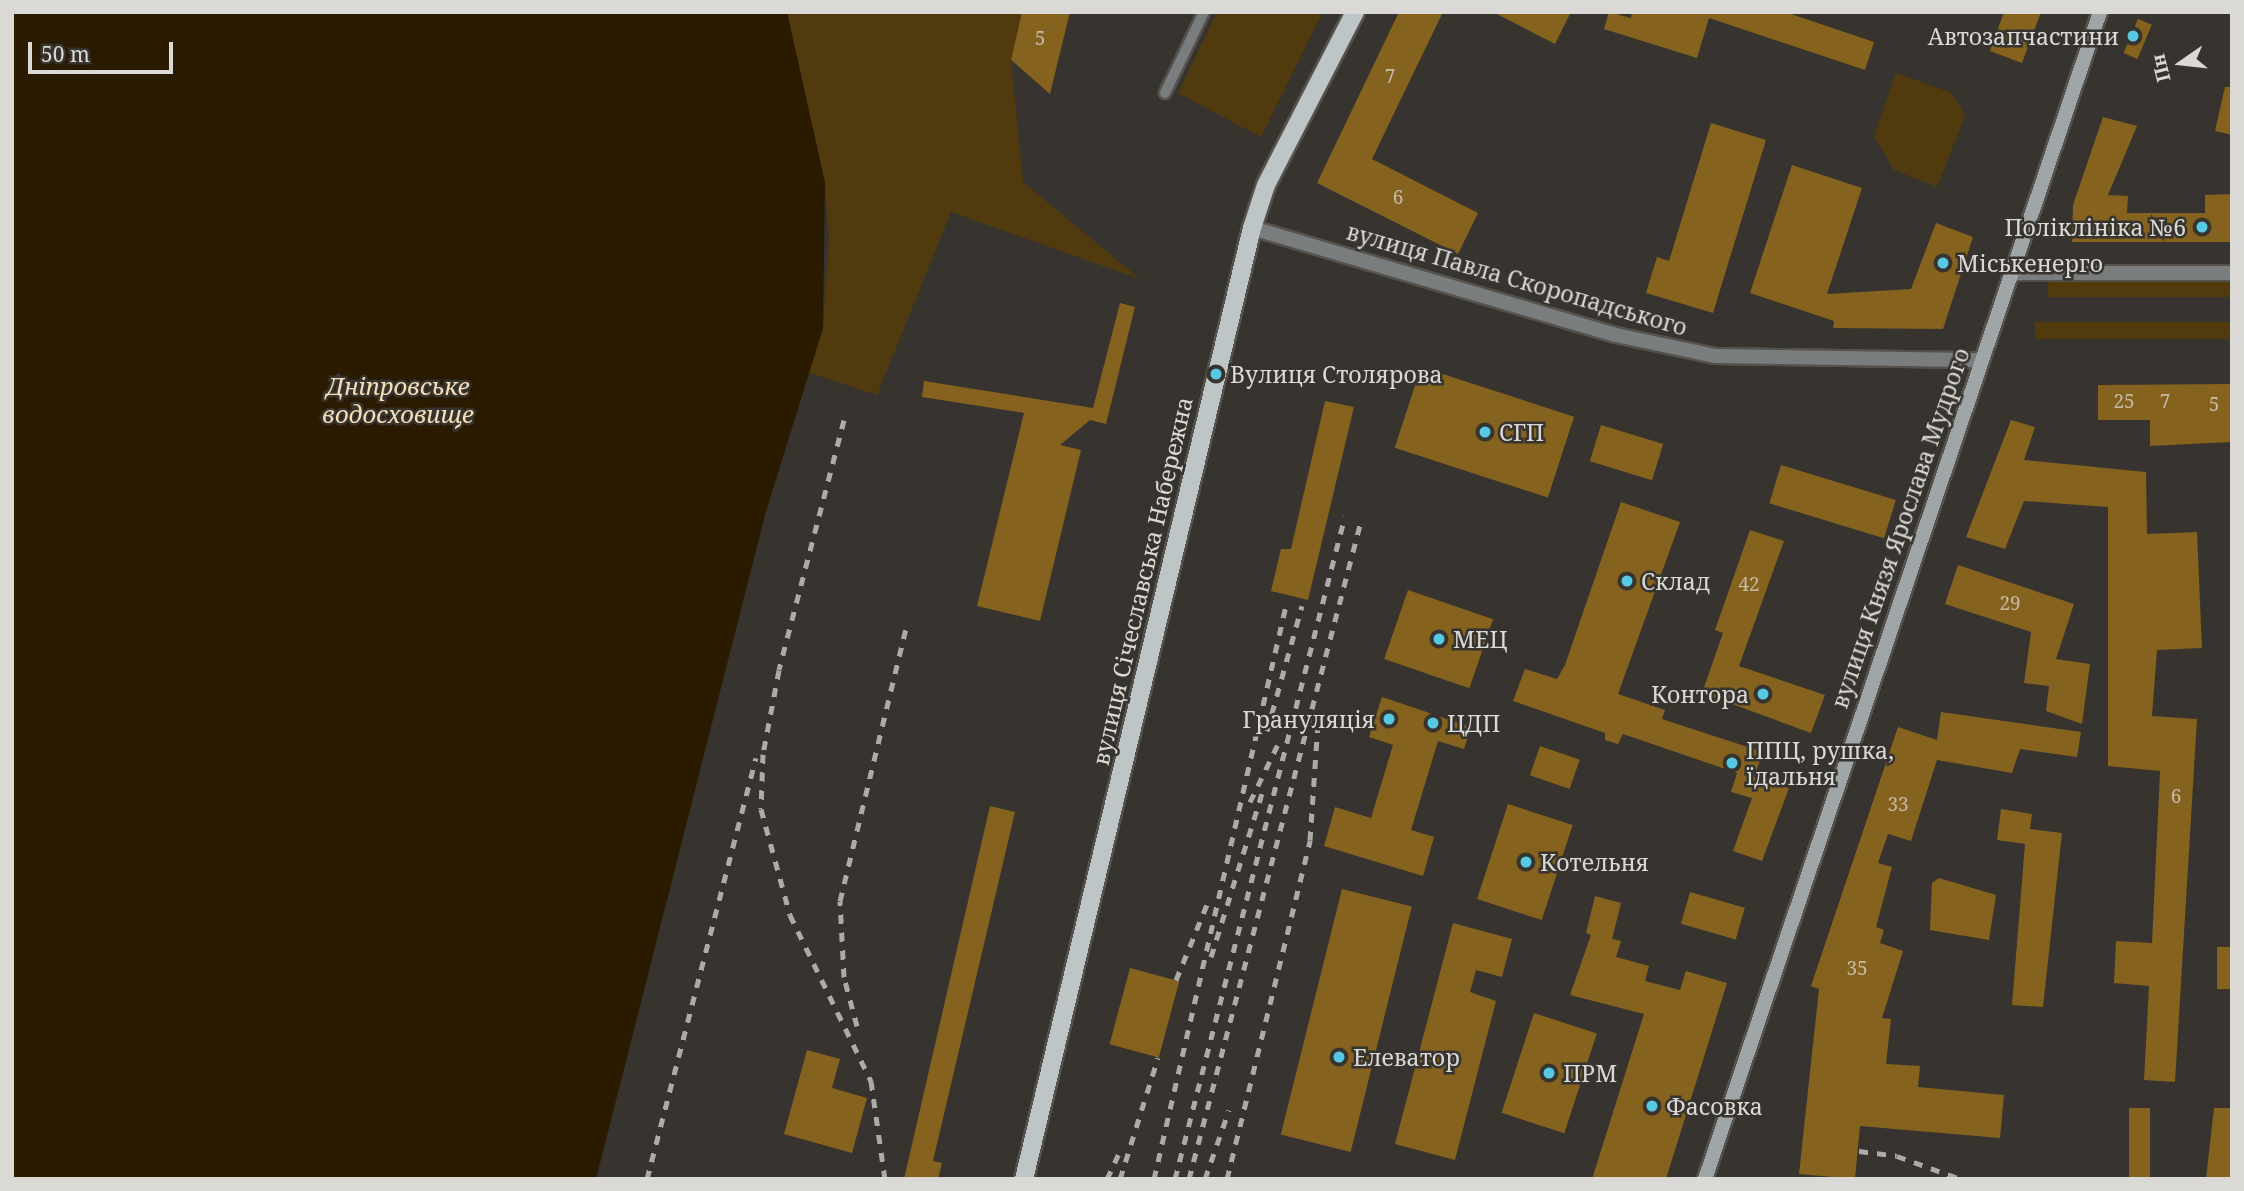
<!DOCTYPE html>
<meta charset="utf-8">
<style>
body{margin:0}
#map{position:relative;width:2244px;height:1191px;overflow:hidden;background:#37342f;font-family:"Noto Serif",serif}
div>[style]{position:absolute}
.green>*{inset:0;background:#513a0e;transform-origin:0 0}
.water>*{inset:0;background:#291a00}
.building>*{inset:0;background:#85621e;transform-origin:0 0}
.roads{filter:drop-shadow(2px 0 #55524d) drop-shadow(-2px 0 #55524d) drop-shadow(0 2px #55524d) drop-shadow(0 -2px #55524d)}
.pedestrian>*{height:10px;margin:-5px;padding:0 5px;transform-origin:5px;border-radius:5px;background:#7a7d7e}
.tertiary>*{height:14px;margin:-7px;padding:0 7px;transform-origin:7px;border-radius:7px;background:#7a7d7e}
.secondary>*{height:14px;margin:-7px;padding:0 7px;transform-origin:7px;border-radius:7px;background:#a0a6a7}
.primary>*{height:18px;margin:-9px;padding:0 9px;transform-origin:9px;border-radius:9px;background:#bec5c7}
.rail>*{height:5px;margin-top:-2.5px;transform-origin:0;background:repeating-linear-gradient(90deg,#adaba7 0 9px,transparent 0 18px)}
.dots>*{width:19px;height:19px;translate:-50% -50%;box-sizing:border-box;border:4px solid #37342f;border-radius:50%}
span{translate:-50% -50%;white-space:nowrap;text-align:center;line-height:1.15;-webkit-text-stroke:5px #37342f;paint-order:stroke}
.number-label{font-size:19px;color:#c6bba8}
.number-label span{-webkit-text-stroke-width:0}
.poi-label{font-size:23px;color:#dbd9d6}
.right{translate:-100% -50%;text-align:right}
.left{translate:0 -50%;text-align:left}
.street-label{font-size:23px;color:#dbd9d6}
.water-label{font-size:24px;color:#f7deb6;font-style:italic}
.frame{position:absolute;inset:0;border:14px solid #dbd9d6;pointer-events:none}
.north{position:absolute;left:2146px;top:28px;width:70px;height:70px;-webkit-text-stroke:5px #37342f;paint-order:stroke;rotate:256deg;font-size:19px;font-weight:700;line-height:28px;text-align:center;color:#dbd9d6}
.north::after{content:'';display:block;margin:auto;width:24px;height:32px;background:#dbd9d6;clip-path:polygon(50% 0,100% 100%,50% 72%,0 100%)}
.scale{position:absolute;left:28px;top:42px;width:145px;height:32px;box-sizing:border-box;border:4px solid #dbd9d6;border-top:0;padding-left:9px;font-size:21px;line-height:24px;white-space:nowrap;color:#dbd9d6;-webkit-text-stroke:5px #37342f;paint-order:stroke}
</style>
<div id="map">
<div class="green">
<div style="clip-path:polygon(787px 12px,1022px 12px,1011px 60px,1023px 182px,1140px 279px,951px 212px,877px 395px,809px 373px,823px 328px,829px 238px,825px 183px)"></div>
<div style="clip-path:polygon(1217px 12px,1323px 12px,1261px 137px,1178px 93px)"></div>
<div style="clip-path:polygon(1896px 73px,1952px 93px,1965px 116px,1937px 187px,1894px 170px,1874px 136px)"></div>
<div style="left:2048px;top:280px;width:184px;height:17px"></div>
<div style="left:2035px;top:322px;width:197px;height:17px"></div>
</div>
<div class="water">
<div style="clip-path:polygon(12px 12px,787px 12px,825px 183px,823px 328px,765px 515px,596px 1179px,12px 1179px)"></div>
</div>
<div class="building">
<div style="clip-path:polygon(1022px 12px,1070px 12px,1050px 94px,1011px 60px)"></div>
<div style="clip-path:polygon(1399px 12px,1443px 12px,1372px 159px,1478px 213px,1458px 254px,1317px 183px)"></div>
<div style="clip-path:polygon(1493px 12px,1571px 12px,1555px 44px)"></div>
<div style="clip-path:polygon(1609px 12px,1631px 18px,1632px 12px,1785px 12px,1874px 42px,1865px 70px,1709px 18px,1697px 58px,1604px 29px)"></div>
<div style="clip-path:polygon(2004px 12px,2041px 12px,2022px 63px,1990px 51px)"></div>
<div style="left:2138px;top:19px;width:15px;height:37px;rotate:23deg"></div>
<div style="clip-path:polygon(2225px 87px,2232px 87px,2232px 135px,2215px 131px)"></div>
<div style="clip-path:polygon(2103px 117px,2137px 126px,2108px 195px,2128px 196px,2127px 213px,2205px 213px,2205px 195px,2232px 194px,2232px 242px,2072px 242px,2073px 205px)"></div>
<div style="clip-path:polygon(1711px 123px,1766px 140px,1713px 313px,1646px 293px,1657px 257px,1669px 261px)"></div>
<div style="clip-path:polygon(1792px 165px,1862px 188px,1827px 294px,1911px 289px,1936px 223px,1973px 237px,1943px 329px,1833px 328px,1834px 321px,1750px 293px)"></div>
<div style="clip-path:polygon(1120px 303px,1135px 307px,1106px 424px,1090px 420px,1060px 445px,1081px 450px,1040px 621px,977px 606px,1024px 413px,922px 397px,924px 381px,1093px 408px)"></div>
<div style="left:1421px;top:367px;width:161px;height:85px;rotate:18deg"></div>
<div style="clip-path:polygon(2232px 384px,2232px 442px,2150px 446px,2150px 420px,2098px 420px,2098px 385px)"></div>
<div style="clip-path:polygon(1325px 401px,1354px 407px,1308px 600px,1271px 591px,1281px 549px,1291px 549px)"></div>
<div style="clip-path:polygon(2011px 420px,2035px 427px,2024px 460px,2146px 472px,2147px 534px,2197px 532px,2202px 648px,2157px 650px,2152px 716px,2197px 719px,2175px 1082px,2144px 1080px,2149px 986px,2114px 983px,2116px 941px,2152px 943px,2160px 771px,2108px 766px,2108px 507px,2024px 501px,2005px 549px,1966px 537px)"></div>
<div style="left:1601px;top:425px;width:65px;height:38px;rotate:17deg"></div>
<div style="left:1781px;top:465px;width:120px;height:40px;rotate:17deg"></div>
<div style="clip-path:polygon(1621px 502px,1680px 522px,1618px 694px,1665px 710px,1662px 719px,1763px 752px,1754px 777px,1789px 788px,1762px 861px,1733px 851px,1752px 798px,1731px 792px,1737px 773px,1623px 734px,1618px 744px,1605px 740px,1605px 733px,1513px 701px,1525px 669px,1557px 679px,1565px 665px)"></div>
<div style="clip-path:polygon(1750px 530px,1784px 541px,1739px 666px,1825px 695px,1811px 733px,1702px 693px,1723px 633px,1715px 630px)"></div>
<div style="clip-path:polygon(1958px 565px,2074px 604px,2056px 659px,2090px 664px,2082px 724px,2046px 711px,2049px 686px,2024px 683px,2031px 632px,1945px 604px)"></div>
<div style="left:1408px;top:590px;width:90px;height:73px;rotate:19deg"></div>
<div style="clip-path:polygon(1382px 697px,1471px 727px,1464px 749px,1438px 741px,1411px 830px,1434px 837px,1423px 876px,1324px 846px,1335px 807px,1371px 818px,1393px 745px,1369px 737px)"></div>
<div style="clip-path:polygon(1941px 712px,2081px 732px,2077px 757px,2020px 749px,2012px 773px,1937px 760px,1911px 841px,1888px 834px,1878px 863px,1892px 867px,1876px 927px,1884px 930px,1880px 943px,1903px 951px,1882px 1018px,1891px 1019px,1886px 1064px,1920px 1066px,1918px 1087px,2004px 1095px,2000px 1138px,1860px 1126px,1855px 1179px,1799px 1174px,1819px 989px,1811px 986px,1898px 727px,1937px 740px)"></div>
<div style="left:1540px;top:746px;width:42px;height:31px;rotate:19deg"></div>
<div style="left:1508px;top:804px;width:68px;height:100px;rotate:18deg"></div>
<div style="clip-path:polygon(990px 806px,1015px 812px,933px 1161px,942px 1163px,938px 1179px,904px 1179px)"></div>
<div style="clip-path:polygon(2001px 809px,2032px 814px,2030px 829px,2062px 833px,2043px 1007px,2012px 1005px,2025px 844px,1997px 840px)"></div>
<div style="clip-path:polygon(1939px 878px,1996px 895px,1989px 940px,1930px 930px,1932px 883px)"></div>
<div style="left:1342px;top:889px;width:72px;height:253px;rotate:14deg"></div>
<div style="left:1690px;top:892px;width:57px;height:33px;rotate:16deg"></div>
<div style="clip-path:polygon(1595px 896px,1621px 903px,1612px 939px,1621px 941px,1616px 957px,1649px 966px,1645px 981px,1680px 990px,1686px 971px,1727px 983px,1666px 1179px,1592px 1179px,1644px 1014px,1570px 995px,1591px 935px,1586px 933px)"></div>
<div style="clip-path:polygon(1453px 923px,1512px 939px,1502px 977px,1476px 970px,1470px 992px,1496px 1001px,1455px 1160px,1395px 1144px)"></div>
<div style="left:2217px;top:947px;width:15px;height:42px"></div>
<div style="left:1130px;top:968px;width:51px;height:79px;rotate:15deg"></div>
<div style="left:1534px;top:1013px;width:66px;height:105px;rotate:18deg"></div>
<div style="clip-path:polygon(807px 1050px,840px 1059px,832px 1088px,867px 1098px,852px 1153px,784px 1134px)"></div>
<div style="left:2129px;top:1108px;width:21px;height:71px"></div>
<div style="clip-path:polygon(2214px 1108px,2232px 1108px,2232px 1179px,2206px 1179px)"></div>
</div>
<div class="roads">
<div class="pedestrian">
<div style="left:1165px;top:93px;width:90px;rotate:-64.3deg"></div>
</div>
<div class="tertiary">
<div style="left:1252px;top:228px;width:379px;rotate:16.4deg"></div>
<div style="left:1616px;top:335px;width:102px;rotate:11.9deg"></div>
<div style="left:1716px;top:356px;width:266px;rotate:0.9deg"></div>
<div style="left:2011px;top:273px;width:221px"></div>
</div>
<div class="secondary">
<div style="left:1705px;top:1179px;width:1232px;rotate:-71.3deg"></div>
</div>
<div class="primary">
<div style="left:1024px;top:1179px;width:978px;rotate:-76.52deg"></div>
<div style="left:1252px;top:228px;width:45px;rotate:-72deg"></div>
<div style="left:1266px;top:185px;width:195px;rotate:-62.8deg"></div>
</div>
</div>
<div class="rail">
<div style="left:844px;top:420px;width:258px;rotate:104.6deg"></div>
<div style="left:779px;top:670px;width:86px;rotate:100.8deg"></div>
<div style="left:763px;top:754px;width:55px;rotate:92.1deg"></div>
<div style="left:761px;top:809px;width:110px;rotate:74.7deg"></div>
<div style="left:790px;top:915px;width:185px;rotate:64deg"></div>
<div style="left:871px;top:1081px;width:99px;rotate:81.9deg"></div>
<div style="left:1267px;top:731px;width:130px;rotate:-74.4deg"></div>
<div style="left:1250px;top:802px;width:67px;rotate:-64.2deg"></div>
<div style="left:1211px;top:957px;width:175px;rotate:-72.7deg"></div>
<div style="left:1176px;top:980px;width:84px;rotate:-67.7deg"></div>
<div style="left:857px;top:1026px;width:51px;rotate:-104.9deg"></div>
<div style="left:844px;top:977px;width:76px;rotate:-93deg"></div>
<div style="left:840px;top:901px;width:281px;rotate:-76.4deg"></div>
<div style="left:1859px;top:1151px;width:38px;rotate:7deg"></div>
<div style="left:1897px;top:1156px;width:68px;rotate:19.8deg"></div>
<div style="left:647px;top:1179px;width:435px;rotate:-75.5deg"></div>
<div style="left:1107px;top:1179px;width:35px;rotate:-65deg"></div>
<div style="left:1120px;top:1179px;width:127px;rotate:-72.6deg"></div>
<div style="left:1154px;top:1179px;width:593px;rotate:-77.04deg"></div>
<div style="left:1175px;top:1179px;width:684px;rotate:-75.62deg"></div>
<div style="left:1189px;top:1179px;width:680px;rotate:-75.35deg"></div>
<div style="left:1205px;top:1179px;width:73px;rotate:-70.8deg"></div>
<div style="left:1227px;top:1179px;width:349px;rotate:-76.2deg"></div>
<div style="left:1310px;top:840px;width:116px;rotate:-86.1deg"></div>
</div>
<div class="dots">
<div style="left:2133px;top:36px;background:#58c9e3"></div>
<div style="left:2202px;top:227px;background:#58c9e3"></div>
<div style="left:1943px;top:263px;background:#58c9e3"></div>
<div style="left:1216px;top:374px;background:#58c9e3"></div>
<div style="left:1485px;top:432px;background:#58c9e3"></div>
<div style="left:1627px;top:581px;background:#58c9e3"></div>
<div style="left:1439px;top:639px;background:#58c9e3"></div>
<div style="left:1763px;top:694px;background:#58c9e3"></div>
<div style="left:1389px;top:719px;background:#58c9e3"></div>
<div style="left:1433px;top:723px;background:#58c9e3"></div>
<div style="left:1732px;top:763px;background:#58c9e3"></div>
<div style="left:1526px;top:862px;background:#58c9e3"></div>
<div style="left:1339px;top:1057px;background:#58c9e3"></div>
<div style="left:1549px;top:1073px;background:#58c9e3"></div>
<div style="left:1652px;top:1106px;background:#58c9e3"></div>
</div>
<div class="number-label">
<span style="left:1040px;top:39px">5</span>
<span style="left:1390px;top:77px">7</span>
<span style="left:1398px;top:198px">6</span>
<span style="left:2124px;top:402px">25</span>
<span style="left:2165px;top:402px">7</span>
<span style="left:2214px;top:405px">5</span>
<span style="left:1749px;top:585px">42</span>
<span style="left:2010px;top:604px">29</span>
<span style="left:2176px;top:797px">6</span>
<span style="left:1898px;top:805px">33</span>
<span style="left:1857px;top:969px">35</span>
</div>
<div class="poi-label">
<span class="right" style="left:2119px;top:36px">Автозапчастини</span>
<span class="right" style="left:2186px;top:227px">Поліклініка №6</span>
<span class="left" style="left:1957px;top:263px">Міськенерго</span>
<span class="left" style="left:1230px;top:374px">Вулиця Столярова</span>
<span class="left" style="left:1499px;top:432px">СГП</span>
<span class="left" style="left:1641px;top:581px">Склад</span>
<span class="left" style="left:1453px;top:639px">МЕЦ</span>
<span class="right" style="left:1749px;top:694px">Контора</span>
<span class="right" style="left:1375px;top:719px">Грануляція</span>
<span class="left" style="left:1447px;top:723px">ЦДП</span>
<span class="left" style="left:1746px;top:763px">ППЦ, рушка,<br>їдальня</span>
<span class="left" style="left:1540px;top:862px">Котельня</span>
<span class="left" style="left:1353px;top:1057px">Елеватор</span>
<span class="left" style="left:1563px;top:1073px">ПРМ</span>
<span class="left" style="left:1666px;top:1106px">Фасовка</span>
</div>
<div class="street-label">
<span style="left:1517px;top:279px;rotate:16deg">вулиця Павла Скоропадського</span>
<span style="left:1900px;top:528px;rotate:-71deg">вулиця Князя Ярослава Мудрого</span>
<span style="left:1142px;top:581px;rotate:-77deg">вулиця Січеславська Набережна</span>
</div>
<div class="water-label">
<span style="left:398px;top:400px">Дніпровське<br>водосховище</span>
</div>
<div class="frame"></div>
<div class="north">Пн</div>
<div class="scale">50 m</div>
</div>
